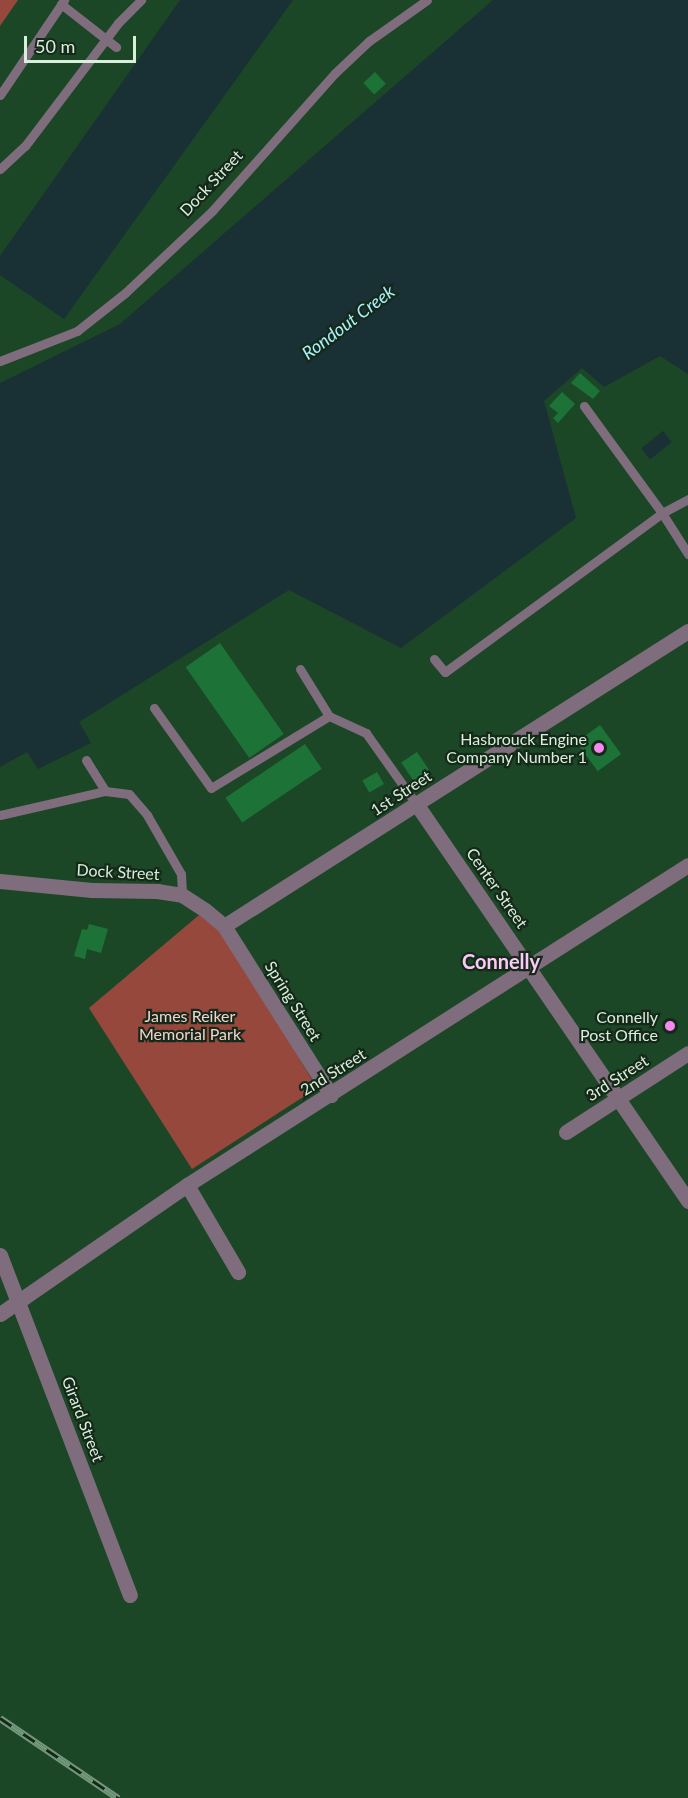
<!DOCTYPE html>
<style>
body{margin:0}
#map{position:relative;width:688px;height:1798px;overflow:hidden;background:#1b4726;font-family:Lato,sans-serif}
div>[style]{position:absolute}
.green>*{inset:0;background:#97483d}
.water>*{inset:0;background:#193034;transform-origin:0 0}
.building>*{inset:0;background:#1d7237;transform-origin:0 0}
.service>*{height:9px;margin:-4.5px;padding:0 4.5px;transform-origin:4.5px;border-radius:4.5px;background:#7f6d7d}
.minor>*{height:15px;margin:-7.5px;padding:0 7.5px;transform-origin:7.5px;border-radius:7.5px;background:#7f6d7d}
.rail>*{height:7px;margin-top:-3.5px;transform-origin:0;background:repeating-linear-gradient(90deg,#152819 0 14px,#74977b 0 28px);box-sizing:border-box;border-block:2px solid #74977b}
.dots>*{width:16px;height:16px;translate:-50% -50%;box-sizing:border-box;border:3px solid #152819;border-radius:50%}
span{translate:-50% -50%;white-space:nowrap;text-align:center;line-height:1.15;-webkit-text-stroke:4.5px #152819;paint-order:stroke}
.street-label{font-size:16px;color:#d8f0db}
.poi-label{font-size:16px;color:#d8f0db}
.right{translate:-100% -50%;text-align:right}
.park-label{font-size:16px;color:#f3d3cd}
.water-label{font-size:18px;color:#a8f0fc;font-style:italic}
.quarter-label{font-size:20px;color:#fbcaf7;font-weight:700}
.scale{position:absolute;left:24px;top:36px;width:112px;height:27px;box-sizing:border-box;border:3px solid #d8f0db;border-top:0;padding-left:8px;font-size:18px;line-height:21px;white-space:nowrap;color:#d8f0db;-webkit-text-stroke:4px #152819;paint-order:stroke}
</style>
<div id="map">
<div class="green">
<div style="clip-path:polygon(0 0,18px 0,0 26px)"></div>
<div style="clip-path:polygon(199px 915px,223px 933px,317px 1088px,192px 1169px,89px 1008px)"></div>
</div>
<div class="water">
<div style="clip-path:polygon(180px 0,293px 0,64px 319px,0 275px,0 256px)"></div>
<div style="clip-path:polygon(493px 0,688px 0,688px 374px,660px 356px,604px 387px,582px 368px,544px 401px,576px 518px,401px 648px,289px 590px,79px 722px,91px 743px,38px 769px,27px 752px,0 767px,0 383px,120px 324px)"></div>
<div style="left:663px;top:431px;width:14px;height:28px;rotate:51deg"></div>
</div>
<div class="building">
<div style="left:375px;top:72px;width:16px;height:16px;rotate:47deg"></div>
<div style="clip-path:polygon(580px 373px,600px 391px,593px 399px,571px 383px)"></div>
<div style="clip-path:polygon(562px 392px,575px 404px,558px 423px,553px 418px,558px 413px,549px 406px)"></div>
<div style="left:220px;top:643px;width:111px;height:42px;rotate:55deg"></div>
<div style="left:600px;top:725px;width:36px;height:29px;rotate:54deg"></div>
<div style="left:305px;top:744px;width:30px;height:96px;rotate:56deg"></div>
<div style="left:417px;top:752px;width:23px;height:19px;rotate:56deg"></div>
<div style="left:377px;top:772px;width:14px;height:17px;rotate:60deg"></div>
<div style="clip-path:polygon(89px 924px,108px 929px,101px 953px,87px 949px,85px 959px,74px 956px,82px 929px,87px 930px)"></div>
</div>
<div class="service">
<div style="left:61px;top:4px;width:70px;rotate:38deg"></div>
<div style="left:0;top:95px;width:115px;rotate:-56deg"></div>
<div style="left:0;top:169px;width:34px;rotate:-43deg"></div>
<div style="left:25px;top:146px;width:154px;rotate:-52.9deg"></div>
<div style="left:118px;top:23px;width:33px;rotate:-45deg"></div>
<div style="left:0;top:361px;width:83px;rotate:-21.3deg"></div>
<div style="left:77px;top:331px;width:61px;rotate:-38.4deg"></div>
<div style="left:125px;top:293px;width:120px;rotate:-43.3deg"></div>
<div style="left:212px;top:211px;width:185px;rotate:-48.3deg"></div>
<div style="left:335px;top:73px;width:47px;rotate:-43.3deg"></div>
<div style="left:369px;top:41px;width:71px;rotate:-35.3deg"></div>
<div style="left:584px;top:406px;width:132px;rotate:53.9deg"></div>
<div style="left:662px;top:513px;width:30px;rotate:-28deg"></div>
<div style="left:434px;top:659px;width:17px;rotate:50deg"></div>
<div style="left:445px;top:672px;width:269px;rotate:-36.2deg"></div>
<div style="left:662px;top:513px;width:49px;rotate:57.6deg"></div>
<div style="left:300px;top:669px;width:55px;rotate:58.3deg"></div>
<div style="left:329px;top:716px;width:41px;rotate:24.7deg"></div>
<div style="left:366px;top:733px;width:88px;rotate:54.7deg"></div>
<div style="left:154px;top:708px;width:98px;rotate:54.5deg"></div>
<div style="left:211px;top:788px;width:138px;rotate:-31.4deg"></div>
<div style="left:86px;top:760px;width:36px;rotate:58deg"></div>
<div style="left:0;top:815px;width:108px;rotate:-12.9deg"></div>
<div style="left:105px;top:791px;width:24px;rotate:7deg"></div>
<div style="left:129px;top:794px;width:28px;rotate:49deg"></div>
<div style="left:147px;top:815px;width:68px;rotate:60deg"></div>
<div style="left:181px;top:874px;width:21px;rotate:87deg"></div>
</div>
<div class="minor">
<div style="left:417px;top:805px;width:480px;rotate:55.6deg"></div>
<div style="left:0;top:881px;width:92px;rotate:5.6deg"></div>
<div style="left:92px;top:890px;width:65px;rotate:0.9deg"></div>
<div style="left:157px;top:891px;width:25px;rotate:9deg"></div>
<div style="left:182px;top:895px;width:27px;rotate:33deg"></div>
<div style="left:205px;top:910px;width:25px;rotate:40deg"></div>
<div style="left:224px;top:926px;width:200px;rotate:57.7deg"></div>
<div style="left:224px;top:926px;width:550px;rotate:-32.45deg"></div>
<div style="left:566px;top:1132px;width:145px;rotate:-32.9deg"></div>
<div style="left:187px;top:1185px;width:101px;rotate:59.6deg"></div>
<div style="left:0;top:1255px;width:364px;rotate:69.1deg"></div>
<div style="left:0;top:1314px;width:227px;rotate:-34.6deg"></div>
<div style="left:187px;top:1185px;width:594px;rotate:-32.57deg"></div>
</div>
<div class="rail">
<div style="left:0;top:1718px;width:143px;rotate:34.1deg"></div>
</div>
<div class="dots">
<div style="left:599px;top:748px;background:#f589ee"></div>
<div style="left:670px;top:1026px;background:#f589ee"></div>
</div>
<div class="street-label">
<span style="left:211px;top:183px;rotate:-47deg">Dock Street</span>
<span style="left:401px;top:793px;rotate:-33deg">1st Street</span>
<span style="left:118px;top:872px;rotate:3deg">Dock Street</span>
<span style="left:497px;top:888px;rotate:55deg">Center Street</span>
<span style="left:293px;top:1001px;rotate:58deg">Spring Street</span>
<span style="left:333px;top:1072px;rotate:-32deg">2nd Street</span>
<span style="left:617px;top:1078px;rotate:-33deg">3rd Street</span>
<span style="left:83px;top:1419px;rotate:69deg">Girard Street</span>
</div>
<div class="poi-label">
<span class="right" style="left:587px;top:748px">Hasbrouck Engine<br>Company Number 1</span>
<span class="right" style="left:658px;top:1026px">Connelly<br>Post Office</span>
</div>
<div class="park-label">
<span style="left:190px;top:1025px">James Reiker<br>Memorial Park</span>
</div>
<div class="water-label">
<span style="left:348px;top:322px;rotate:-37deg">Rondout Creek</span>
</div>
<div class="quarter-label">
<span style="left:501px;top:961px">Connelly</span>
</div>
<div class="scale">50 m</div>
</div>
